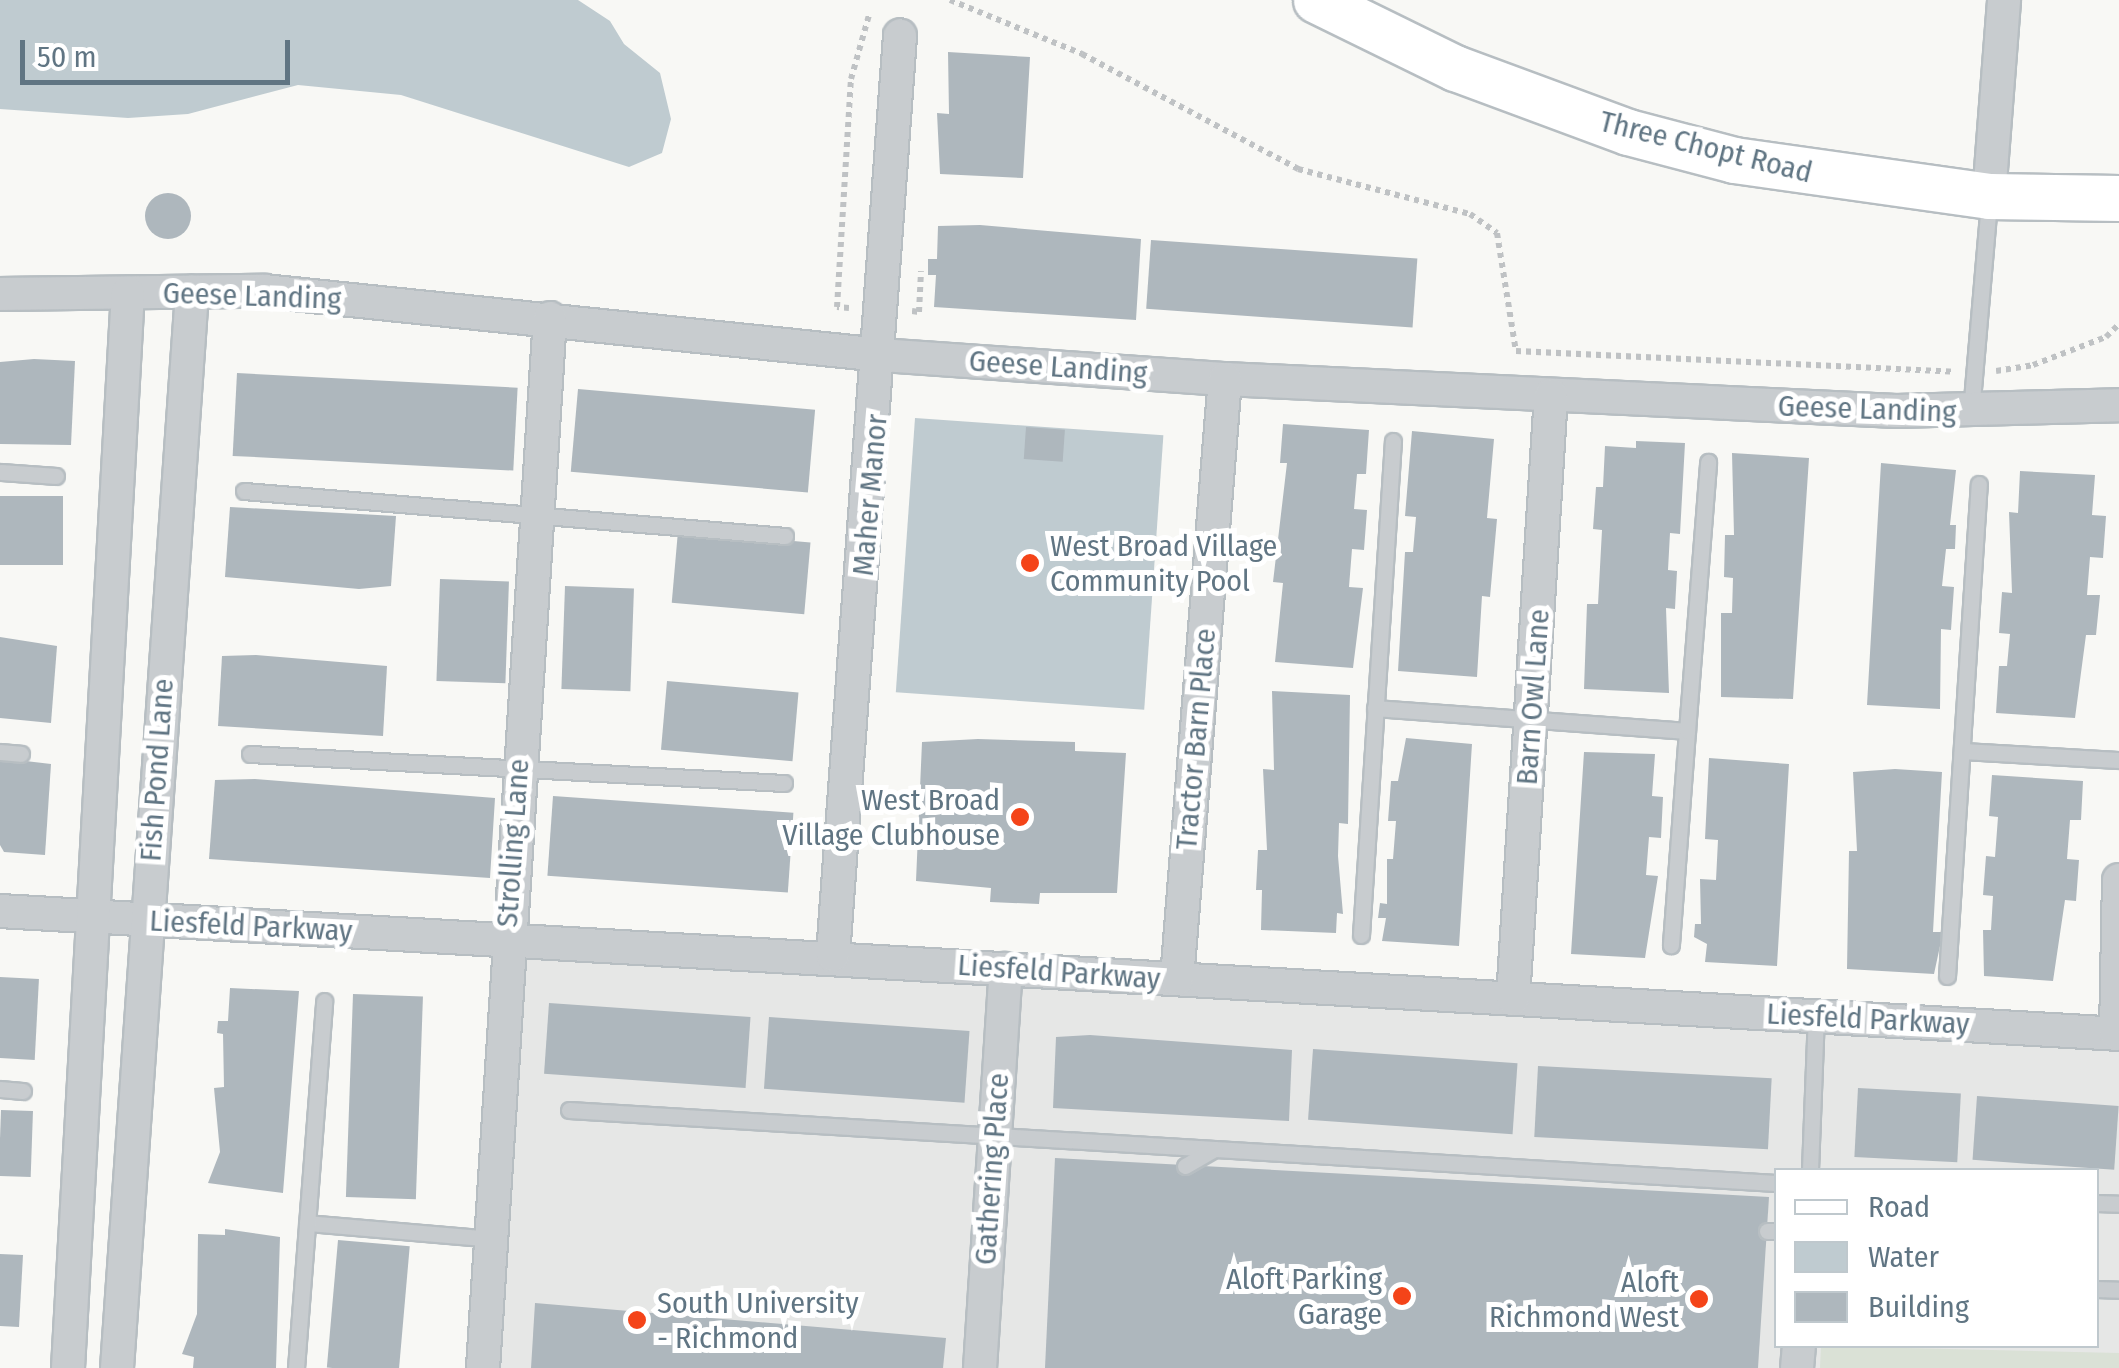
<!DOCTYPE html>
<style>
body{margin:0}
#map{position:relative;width:2119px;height:1368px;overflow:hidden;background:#f8f8f5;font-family:"Fira Sans Condensed",sans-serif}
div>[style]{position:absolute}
.built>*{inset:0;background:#e6e7e6}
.green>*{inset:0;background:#dae1d6}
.water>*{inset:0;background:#bfcbd0;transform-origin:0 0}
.building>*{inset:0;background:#aeb7bd;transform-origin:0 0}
.round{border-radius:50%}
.path>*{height:6px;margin-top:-3px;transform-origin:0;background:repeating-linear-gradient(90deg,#bfc2c4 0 5px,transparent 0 10px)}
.roads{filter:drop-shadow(2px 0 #b7bec2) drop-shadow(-2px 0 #b7bec2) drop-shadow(0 2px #b7bec2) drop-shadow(0 -2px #b7bec2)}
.service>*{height:15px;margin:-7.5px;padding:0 7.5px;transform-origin:7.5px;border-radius:7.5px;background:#c8cccf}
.minor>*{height:32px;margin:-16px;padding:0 16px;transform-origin:16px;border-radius:16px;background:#c8cccf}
.secondary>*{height:45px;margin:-22.5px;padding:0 22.5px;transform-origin:22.5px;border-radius:22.5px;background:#fff}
.dots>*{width:28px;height:28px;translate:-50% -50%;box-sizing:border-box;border:5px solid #fff;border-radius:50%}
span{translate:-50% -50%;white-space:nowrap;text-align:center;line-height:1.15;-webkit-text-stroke:10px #fff;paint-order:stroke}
.street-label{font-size:30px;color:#607583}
.poi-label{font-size:30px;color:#607583}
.left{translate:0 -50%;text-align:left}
.right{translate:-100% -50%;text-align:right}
.legend{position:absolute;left:1774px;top:1168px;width:325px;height:180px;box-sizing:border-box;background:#fff;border:2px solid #bfc8cd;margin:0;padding:12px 18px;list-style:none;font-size:30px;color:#607583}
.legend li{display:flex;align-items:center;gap:20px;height:50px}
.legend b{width:50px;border:2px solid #bfc8cd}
.scale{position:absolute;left:20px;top:40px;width:270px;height:45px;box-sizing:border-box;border:5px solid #607583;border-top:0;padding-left:12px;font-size:30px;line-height:35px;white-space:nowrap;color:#607583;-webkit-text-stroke:8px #fff;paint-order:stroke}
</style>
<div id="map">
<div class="built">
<div style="clip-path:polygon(evenodd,506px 941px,2119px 1034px,2119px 1368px,483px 1368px,506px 941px,1776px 1170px,2096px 1170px,2096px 1346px,1776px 1346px,1776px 1170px)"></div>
</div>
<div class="green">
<div style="clip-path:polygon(1821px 1346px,2119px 1353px,2119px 1368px,1820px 1368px)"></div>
</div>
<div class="water">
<div style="clip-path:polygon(0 0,578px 0,610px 21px,624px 44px,660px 73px,671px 119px,662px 153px,629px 167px,401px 95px,298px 85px,188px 114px,128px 118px,0 109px)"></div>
<div style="left:915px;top:418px;width:249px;height:275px;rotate:4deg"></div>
</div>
<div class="building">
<div style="clip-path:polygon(948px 52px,1030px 57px,1023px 178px,940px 174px,937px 113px,949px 114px)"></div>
<div class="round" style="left:145px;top:193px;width:46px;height:46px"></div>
<div style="clip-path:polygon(980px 225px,1141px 239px,1136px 320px,934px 307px,936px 275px,928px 275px,928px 259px,937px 259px,938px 226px)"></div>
<div style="left:1151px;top:240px;width:267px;height:69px;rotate:4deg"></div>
<div style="clip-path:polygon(34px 359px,75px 361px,71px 445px,0 444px,0 362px)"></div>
<div style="left:237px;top:373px;width:281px;height:83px;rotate:3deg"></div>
<div style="left:578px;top:389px;width:238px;height:83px;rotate:5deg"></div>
<div style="clip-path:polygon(1283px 424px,1369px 430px,1366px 474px,1357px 474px,1354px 509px,1367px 510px,1364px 550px,1352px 549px,1349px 587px,1363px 588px,1353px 668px,1275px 662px,1283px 583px,1273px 582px,1287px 463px,1280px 463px)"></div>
<div style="left:1026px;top:427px;width:39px;height:32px;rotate:4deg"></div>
<div style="clip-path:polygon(1412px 431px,1494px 439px,1487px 518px,1497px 519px,1490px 597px,1482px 596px,1477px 677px,1398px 671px,1405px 552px,1413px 552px,1416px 517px,1405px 516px)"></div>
<div style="clip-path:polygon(1636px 441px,1685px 443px,1680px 534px,1670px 533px,1668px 570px,1677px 571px,1675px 609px,1666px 608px,1669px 693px,1584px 689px,1587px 604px,1598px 604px,1602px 530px,1593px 529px,1596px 487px,1603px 487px,1605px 446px,1636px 448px)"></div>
<div style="clip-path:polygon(1732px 453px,1809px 458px,1793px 699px,1721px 697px,1721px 613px,1732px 613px,1733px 578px,1724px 577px,1725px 535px,1734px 535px)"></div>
<div style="clip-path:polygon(1881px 463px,1956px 470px,1950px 525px,1956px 525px,1955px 549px,1946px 549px,1942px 586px,1954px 587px,1951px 630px,1941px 629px,1940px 709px,1867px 705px)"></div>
<div style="clip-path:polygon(2020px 471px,2095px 475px,2092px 515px,2106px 516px,2103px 558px,2090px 557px,2087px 595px,2100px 595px,2096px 635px,2086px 635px,2075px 718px,1996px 713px,1999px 666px,2007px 666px,2010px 634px,1999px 633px,2002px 592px,2012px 593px,2009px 512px,2018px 513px)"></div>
<div style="left:0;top:496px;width:63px;height:69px"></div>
<div style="clip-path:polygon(230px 507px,396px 516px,391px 586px,359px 589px,225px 577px)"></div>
<div style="left:678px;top:531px;width:133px;height:72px;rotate:5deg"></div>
<div style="left:440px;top:579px;width:69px;height:102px;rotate:2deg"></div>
<div style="left:565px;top:586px;width:69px;height:103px;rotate:2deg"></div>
<div style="clip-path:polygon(0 637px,57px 646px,51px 723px,0 718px)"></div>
<div style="clip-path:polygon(256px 655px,387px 666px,383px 736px,218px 726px,222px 656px)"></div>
<div style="left:667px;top:681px;width:132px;height:69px;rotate:5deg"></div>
<div style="clip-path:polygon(1272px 691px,1350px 695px,1348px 824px,1339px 823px,1338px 856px,1343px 914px,1337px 913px,1336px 933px,1261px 930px,1262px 890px,1256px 890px,1258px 850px,1267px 850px,1263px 769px,1274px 770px)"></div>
<div style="clip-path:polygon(1406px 738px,1472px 744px,1459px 946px,1382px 941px,1386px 918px,1378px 918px,1380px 903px,1387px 904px,1387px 859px,1393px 859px,1396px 821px,1388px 821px,1391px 781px,1398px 781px)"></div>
<div style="clip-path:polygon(978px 739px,1075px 742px,1075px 751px,1126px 753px,1117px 893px,1040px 893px,1039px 904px,990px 902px,991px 888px,916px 881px,922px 742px)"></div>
<div style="clip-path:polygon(1584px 752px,1655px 754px,1652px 796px,1663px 797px,1661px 838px,1649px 837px,1646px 875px,1658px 876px,1645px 958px,1571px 954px)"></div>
<div style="clip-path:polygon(0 758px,51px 764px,45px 855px,4px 852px,0 845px)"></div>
<div style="clip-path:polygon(1709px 758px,1789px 764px,1777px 966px,1705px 962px,1707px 944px,1694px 937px,1695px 924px,1701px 924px,1700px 879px,1716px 880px,1718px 840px,1705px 839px)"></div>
<div style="clip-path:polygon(1895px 769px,1942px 772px,1933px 932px,1943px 932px,1934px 974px,1847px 969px,1849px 851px,1857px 851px,1853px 772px)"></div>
<div style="clip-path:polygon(1992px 775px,2083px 781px,2081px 820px,2070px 820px,2067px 859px,2079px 860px,2076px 901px,2065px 900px,2053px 981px,1984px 976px,1983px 930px,1991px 930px,1993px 896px,1983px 895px,1986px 856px,1995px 857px,1998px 817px,1989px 816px)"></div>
<div style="clip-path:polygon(255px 779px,495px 798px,490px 878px,209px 859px,215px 780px)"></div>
<div style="left:553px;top:796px;width:241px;height:80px;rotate:4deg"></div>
<div style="left:0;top:977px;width:39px;height:81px;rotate:3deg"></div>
<div style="clip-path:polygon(230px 988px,299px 991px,283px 1193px,208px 1183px,220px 1152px,214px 1088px,224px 1087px,223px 1034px,217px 1033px,218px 1021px,228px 1021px)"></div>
<div style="left:353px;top:994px;width:70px;height:203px;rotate:2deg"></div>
<div style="left:549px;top:1003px;width:202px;height:71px;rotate:4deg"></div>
<div style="left:769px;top:1017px;width:201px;height:72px;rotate:4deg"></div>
<div style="clip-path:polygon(1090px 1035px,1292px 1050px,1289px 1121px,1053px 1108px,1056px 1037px)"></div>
<div style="left:1313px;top:1049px;width:205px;height:71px;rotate:4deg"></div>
<div style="left:1538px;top:1066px;width:234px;height:71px;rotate:3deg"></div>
<div style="left:1858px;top:1088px;width:103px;height:69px;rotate:3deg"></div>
<div style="left:1977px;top:1096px;width:142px;height:64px;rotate:4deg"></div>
<div style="left:1px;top:1110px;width:32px;height:66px;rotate:2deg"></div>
<div style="clip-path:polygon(1055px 1158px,1769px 1197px,1758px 1368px,1045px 1368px)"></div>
<div style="clip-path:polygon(225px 1229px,280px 1237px,276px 1368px,193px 1368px,194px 1357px,182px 1354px,197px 1314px,198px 1234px,225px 1235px)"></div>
<div style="left:338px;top:1240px;width:72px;height:128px;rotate:5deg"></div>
<div style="clip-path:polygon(0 1254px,23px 1255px,19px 1327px,0 1326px)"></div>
<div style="clip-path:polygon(535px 1303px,946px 1338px,943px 1368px,531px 1368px)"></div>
</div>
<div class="path">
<div style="left:950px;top:0;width:143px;rotate:22.2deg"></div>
<div style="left:1082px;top:54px;width:245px;rotate:28deg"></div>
<div style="left:1298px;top:169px;width:178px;rotate:14.7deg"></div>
<div style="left:1470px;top:214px;width:33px;rotate:35deg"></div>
<div style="left:1497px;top:233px;width:120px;rotate:80.9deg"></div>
<div style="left:1516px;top:351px;width:439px;rotate:2.7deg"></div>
<div style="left:849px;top:308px;width:12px;rotate:-175deg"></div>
<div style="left:837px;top:307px;width:228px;rotate:-86.5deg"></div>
<div style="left:851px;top:79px;width:66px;rotate:-74.3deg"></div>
<div style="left:912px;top:311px;width:7px;rotate:8deg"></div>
<div style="left:919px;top:312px;width:41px;rotate:-87.2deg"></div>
<div style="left:1996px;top:371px;width:37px;rotate:-9deg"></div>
<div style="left:2033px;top:365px;width:78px;rotate:-21deg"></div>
<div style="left:2106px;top:337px;width:18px;rotate:-45deg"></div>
</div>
<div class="roads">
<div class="service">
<div style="left:1971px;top:412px;width:211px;rotate:-85.1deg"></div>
<div style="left:0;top:472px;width:56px;rotate:4.1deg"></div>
<div style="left:244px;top:491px;width:543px;rotate:4.75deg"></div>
<div style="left:1375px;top:708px;width:313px;rotate:4.2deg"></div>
<div style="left:1687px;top:731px;width:215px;rotate:94.3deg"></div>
<div style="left:1687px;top:731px;width:270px;rotate:-85.5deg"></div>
<div style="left:1962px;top:751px;width:157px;rotate:3.3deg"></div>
<div style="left:0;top:752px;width:21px;rotate:5deg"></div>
<div style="left:250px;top:754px;width:535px;rotate:3.11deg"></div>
<div style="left:1361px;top:935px;width:495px;rotate:-86.3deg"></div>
<div style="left:1947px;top:976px;width:493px;rotate:-86.3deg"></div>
<div style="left:0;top:1089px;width:23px;rotate:5deg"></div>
<div style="left:569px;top:1110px;width:1209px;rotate:3.46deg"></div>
<div style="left:1185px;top:1166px;width:34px;rotate:-30deg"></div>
<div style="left:1810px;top:1170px;width:154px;rotate:-87.8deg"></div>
<div style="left:2096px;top:1203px;width:23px;rotate:2deg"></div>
<div style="left:307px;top:1223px;width:187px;rotate:4.9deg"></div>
<div style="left:1767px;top:1231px;width:9px"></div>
<div style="left:2096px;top:1289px;width:23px;rotate:2deg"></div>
<div style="left:296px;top:1368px;width:368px;rotate:-85.6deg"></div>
</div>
<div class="minor">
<div style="left:1989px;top:196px;width:197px;rotate:-85.6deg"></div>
<div style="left:0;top:294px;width:264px;rotate:-0.7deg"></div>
<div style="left:264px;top:291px;width:620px;rotate:5.92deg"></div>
<div style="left:881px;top:355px;width:345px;rotate:4deg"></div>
<div style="left:1225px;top:379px;width:672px;rotate:2.73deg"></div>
<div style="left:1896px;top:411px;width:223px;rotate:-1.5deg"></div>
<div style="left:0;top:911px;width:2123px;rotate:3.32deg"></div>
<div style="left:833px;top:955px;width:922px;rotate:-85.83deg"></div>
<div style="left:1177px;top:979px;width:602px;rotate:-85.43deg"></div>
<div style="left:1513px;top:999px;width:605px;rotate:-86.4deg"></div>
<div style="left:2116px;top:1033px;width:153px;rotate:-88.9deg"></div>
<div style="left:68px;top:1368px;width:1077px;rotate:-86.81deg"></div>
<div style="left:117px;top:1368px;width:1079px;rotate:-86.01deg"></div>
<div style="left:483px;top:1368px;width:1052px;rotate:-86.35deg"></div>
<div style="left:980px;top:1368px;width:400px;rotate:-86.3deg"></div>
<div style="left:1797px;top:1368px;width:22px;rotate:-85deg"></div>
</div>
<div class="secondary">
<div style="left:1316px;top:0;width:155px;rotate:26.1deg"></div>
<div style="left:1455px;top:68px;width:184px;rotate:20.3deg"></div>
<div style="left:1628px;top:132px;width:110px;rotate:14.8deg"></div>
<div style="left:1734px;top:160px;width:258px;rotate:8deg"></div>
<div style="left:1989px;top:196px;width:130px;rotate:0.9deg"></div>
</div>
</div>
<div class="dots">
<div style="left:1030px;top:563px;background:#f44419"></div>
<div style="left:1020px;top:817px;background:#f44419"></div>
<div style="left:1402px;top:1296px;background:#f44419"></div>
<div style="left:1699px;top:1299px;background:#f44419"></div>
<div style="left:637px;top:1320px;background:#f44419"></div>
</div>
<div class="street-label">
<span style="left:1706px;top:147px;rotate:14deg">Three Chopt Road</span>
<span style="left:252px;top:296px;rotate:2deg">Geese Landing</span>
<span style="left:1058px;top:367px;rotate:4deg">Geese Landing</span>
<span style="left:1867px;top:409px;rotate:2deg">Geese Landing</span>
<span style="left:870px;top:495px;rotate:-85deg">Maher Manor</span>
<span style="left:1533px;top:697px;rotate:-86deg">Barn Owl Lane</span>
<span style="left:1196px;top:739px;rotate:-85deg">Tractor Barn Place</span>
<span style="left:157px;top:770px;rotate:-86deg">Fish Pond Lane</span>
<span style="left:513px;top:843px;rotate:-86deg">Strolling Lane</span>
<span style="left:251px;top:926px;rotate:3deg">Liesfeld Parkway</span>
<span style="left:1059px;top:972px;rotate:4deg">Liesfeld Parkway</span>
<span style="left:1868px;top:1019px;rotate:3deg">Liesfeld Parkway</span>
<span style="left:992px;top:1169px;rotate:-86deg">Gathering Place</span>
</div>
<div class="poi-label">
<span class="left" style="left:1050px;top:563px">West Broad Village<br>Community Pool</span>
<span class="right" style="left:1000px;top:817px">West Broad<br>Village Clubhouse</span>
<span class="right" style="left:1382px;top:1296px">Aloft Parking<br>Garage</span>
<span class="right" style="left:1679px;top:1299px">Aloft<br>Richmond West</span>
<span class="left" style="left:657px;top:1320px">South University<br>- Richmond</span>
</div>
<ul class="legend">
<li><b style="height:12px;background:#fff"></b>Road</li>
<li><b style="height:28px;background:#bfcbd0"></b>Water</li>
<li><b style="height:28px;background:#aeb7bd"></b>Building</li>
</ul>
<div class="scale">50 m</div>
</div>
